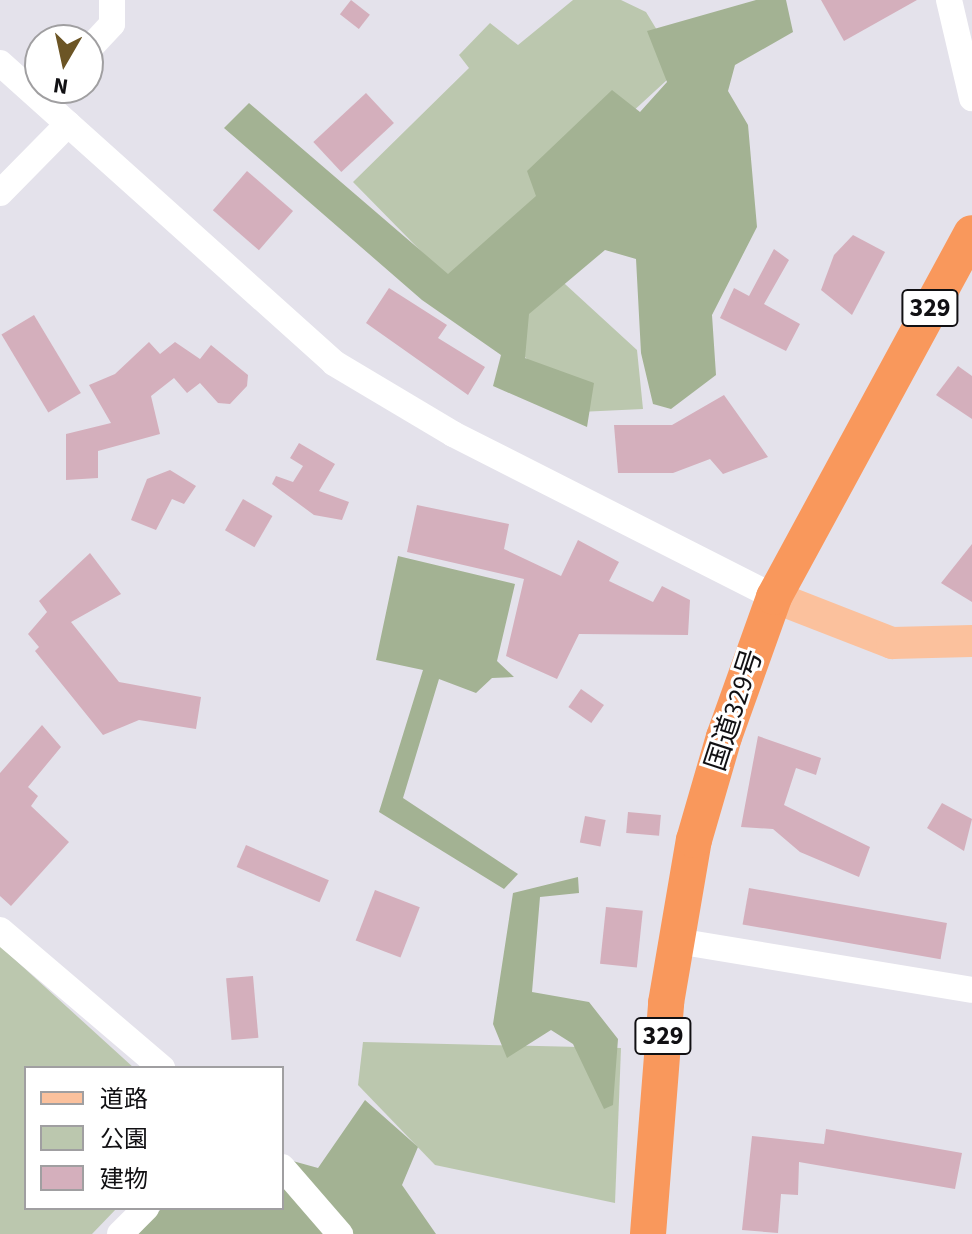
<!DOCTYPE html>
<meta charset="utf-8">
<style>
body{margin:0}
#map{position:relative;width:972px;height:1234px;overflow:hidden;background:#e4e2eb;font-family:"Source Sans 3","Noto Sans JP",sans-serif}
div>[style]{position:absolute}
.green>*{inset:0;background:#bbc7ae}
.forest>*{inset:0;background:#a3b293}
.building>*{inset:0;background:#d4afbc;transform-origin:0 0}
.minor>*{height:26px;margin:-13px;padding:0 13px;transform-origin:13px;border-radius:13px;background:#fff}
.major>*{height:32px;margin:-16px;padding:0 16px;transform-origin:16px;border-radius:16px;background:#fbc19d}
.highway>*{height:36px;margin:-18px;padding:0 18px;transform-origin:18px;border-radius:18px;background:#f9985c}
span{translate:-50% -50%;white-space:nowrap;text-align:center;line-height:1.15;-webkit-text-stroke:6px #fff;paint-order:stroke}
.shield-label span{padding:2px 6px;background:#fff;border:2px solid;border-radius:6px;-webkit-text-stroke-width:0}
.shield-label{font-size:26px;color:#111013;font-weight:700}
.street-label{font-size:28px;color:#111013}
.legend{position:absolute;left:24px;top:1066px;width:260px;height:144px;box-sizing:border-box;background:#fff;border:2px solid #a09fa1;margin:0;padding:10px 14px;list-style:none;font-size:24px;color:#111013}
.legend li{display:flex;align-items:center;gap:16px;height:40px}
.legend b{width:40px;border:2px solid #a09fa1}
.north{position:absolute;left:24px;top:24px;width:80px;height:80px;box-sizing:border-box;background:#fff;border:2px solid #a09fa1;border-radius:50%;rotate:189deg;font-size:22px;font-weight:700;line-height:32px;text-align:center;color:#111013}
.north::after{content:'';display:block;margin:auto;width:28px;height:36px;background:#6c5525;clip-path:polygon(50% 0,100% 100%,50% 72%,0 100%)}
</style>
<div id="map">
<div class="green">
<div style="clip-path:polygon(573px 0,621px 0,646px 12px,680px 68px,505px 229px,637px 350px,643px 409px,579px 412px,353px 182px,469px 68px,459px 55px,490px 23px,518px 45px)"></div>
<div style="clip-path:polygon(0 946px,134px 1068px,26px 1068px,26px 1208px,117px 1208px,92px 1234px,0 1234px)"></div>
<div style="clip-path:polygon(363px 1042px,621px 1048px,615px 1203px,435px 1165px,358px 1085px)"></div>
</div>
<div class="forest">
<div style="clip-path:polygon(756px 0,786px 0,793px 32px,735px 65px,728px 91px,748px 125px,757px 227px,712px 315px,716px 375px,671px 409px,653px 404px,641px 353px,636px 259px,605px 250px,529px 314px,525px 358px,594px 383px,587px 427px,493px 386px,501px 355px,422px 300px,224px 128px,249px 103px,448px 274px,536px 196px,527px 171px,612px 90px,640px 112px,667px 82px,647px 31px)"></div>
<div style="clip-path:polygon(398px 556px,515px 584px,497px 661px,514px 677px,492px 678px,476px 693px,439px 679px,403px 798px,518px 874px,504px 889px,379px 812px,423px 670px,376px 660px)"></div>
<div style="clip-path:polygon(578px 877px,579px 893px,540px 897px,532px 992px,589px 1002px,618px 1039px,613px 1105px,604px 1109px,573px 1044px,551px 1030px,507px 1058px,493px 1024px,513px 893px)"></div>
<div style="clip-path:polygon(365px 1100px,418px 1147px,402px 1185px,436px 1234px,138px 1234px,162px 1208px,282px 1208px,282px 1158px,318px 1168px)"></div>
</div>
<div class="building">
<div style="left:351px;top:0;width:24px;height:18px;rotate:38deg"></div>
<div style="clip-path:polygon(821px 0,917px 0,844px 41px)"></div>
<div style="left:366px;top:93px;width:41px;height:72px;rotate:47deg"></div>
<div style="left:247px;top:171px;width:61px;height:52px;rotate:41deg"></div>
<div style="clip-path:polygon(853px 235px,885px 252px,852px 315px,821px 290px,834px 255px)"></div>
<div style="clip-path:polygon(774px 249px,789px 260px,764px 304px,800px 324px,786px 351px,720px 318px,734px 288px,749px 296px)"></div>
<div style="clip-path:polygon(389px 288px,447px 325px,438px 338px,485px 367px,468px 395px,366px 323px)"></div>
<div style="left:34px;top:315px;width:91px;height:38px;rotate:59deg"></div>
<div style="clip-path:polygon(149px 342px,160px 354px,175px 342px,200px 359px,211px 345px,248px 375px,247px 386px,230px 404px,218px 403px,200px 383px,187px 393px,174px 378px,151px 396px,160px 434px,98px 451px,98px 478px,66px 480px,66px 434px,111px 423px,89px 385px,115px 374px)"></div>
<div style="clip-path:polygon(958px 366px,972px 376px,972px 419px,936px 395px)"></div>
<div style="clip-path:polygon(724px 395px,768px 457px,723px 474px,710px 459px,673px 473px,618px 473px,614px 425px,672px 425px)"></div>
<div style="clip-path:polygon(299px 443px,335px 464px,319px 491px,349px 502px,342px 520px,314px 515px,272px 484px,276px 476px,293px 482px,303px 466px,290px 458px)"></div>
<div style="clip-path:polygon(170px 470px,196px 486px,184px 504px,172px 499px,156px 530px,131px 520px,147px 479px)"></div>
<div style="left:243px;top:499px;width:34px;height:36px;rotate:30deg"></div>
<div style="clip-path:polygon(417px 505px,509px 524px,504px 549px,561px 576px,578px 540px,619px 562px,609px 581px,653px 602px,662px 586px,690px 600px,688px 635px,579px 634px,557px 679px,506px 656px,524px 579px,407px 552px)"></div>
<div style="clip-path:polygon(972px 544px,972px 602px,941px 583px)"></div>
<div style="clip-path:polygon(90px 553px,121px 594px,71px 622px,119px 682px,201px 697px,196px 729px,139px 720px,103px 735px,35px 651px,39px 647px,28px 634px,47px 612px,39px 601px)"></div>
<div style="left:581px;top:689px;width:28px;height:22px;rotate:35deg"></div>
<div style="clip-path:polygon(42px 725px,61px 747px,28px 787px,38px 796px,31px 806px,69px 842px,11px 906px,0 896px,0 773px)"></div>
<div style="clip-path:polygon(758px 736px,821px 758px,816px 775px,796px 768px,784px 805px,870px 847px,859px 877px,800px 852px,773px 829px,741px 827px)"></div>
<div style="clip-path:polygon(942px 803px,972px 819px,964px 851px,927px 828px)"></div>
<div style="left:628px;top:812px;width:33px;height:21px;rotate:5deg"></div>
<div style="left:585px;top:816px;width:21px;height:27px;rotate:11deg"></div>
<div style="left:246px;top:845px;width:90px;height:24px;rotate:23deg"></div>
<div style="left:749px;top:888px;width:201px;height:37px;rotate:10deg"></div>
<div style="left:375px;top:890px;width:48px;height:54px;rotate:21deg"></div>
<div style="left:606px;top:907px;width:37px;height:57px;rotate:6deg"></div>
<div style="left:253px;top:976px;width:62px;height:27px;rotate:85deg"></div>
<div style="clip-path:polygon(826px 1129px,962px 1153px,955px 1189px,799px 1162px,798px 1195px,781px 1194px,778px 1233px,742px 1230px,752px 1136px,824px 1144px)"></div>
</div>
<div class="minor">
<div style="left:949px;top:0;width:101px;rotate:76.8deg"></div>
<div style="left:88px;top:50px;width:35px;rotate:-47deg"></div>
<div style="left:112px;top:24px;width:24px;rotate:-90deg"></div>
<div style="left:0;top:63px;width:449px;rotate:41.9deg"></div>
<div style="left:334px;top:363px;width:139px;rotate:30.8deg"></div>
<div style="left:453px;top:434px;width:360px;rotate:26.9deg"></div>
<div style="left:0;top:193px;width:97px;rotate:-45.4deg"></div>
<div style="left:0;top:930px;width:213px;rotate:40.4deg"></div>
<div style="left:677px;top:941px;width:299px;rotate:9.4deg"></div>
<div style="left:282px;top:1167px;width:89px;rotate:49.1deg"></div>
<div style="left:120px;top:1234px;width:37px;rotate:-45deg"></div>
</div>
<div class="major">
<div style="left:774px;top:597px;width:127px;rotate:21.3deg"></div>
<div style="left:892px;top:643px;width:80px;rotate:-1.4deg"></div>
</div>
<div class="highway">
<div style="left:648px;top:1234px;width:232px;rotate:-85.5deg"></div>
<div style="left:666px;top:1003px;width:165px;rotate:-80.3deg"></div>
<div style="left:694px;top:840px;width:107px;rotate:-73.8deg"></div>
<div style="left:724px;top:737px;width:149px;rotate:-70.3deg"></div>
<div style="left:774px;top:597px;width:414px;rotate:-61.5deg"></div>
</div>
<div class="shield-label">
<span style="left:930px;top:308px">329</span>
<span style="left:663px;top:1036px">329</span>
</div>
<div class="street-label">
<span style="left:734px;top:710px;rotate:-72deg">国道329号</span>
</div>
<ul class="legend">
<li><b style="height:10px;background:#fbc19d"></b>道路</li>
<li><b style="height:22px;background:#bbc7ae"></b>公園</li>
<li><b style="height:22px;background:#d4afbc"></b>建物</li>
</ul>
<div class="north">N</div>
</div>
